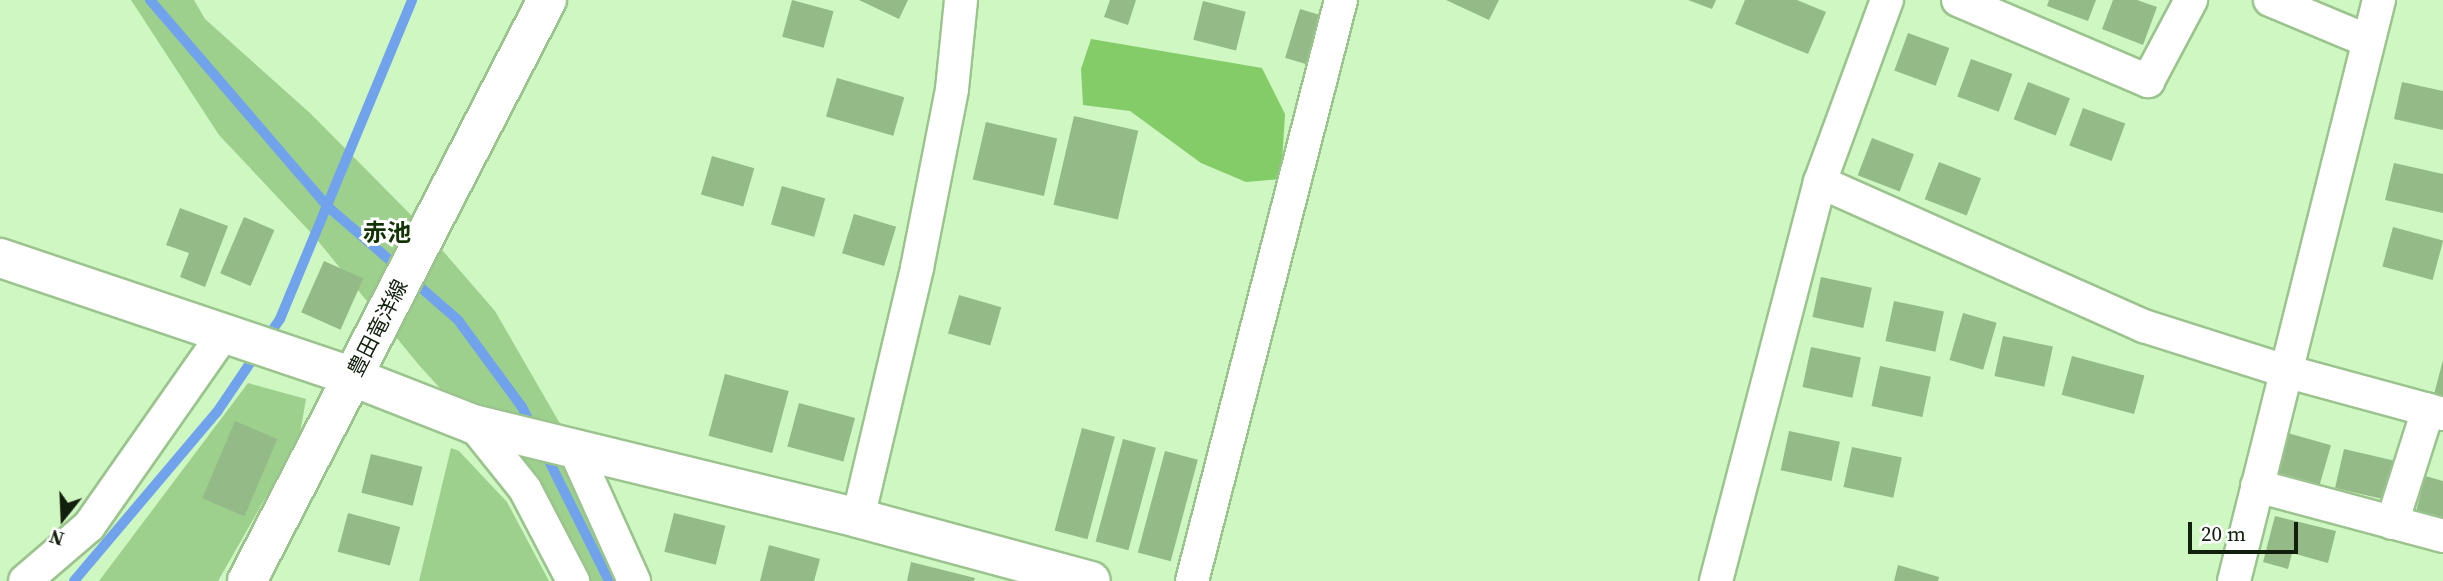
<!DOCTYPE html>
<meta charset="utf-8">
<style>
body{margin:0}
#map{position:relative;width:2443px;height:581px;overflow:hidden;background:#cef7c1;font-family:"Source Serif 4","Noto Sans JP",serif}
div>[style]{position:absolute}
.green>*{inset:0;background:#9ed08d}
.forest>*{inset:0;background:#83cc68}
.stream>*{height:10px;margin:-5px;padding:0 5px;transform-origin:5px;border-radius:5px;background:#71a3ed}
.building>*{inset:0;background:#94bb87;transform-origin:0 0}
.roads{filter:drop-shadow(2px 0 #9bc38e) drop-shadow(-2px 0 #9bc38e) drop-shadow(0 2px #9bc38e) drop-shadow(0 -2px #9bc38e)}
.street>*{height:32px;margin:-16px;padding:0 16px;transform-origin:16px;border-radius:16px;background:#fff}
.secondary>*{height:38px;margin:-19px;padding:0 19px;transform-origin:19px;border-radius:19px;background:#fff}
span{translate:-50% -50%;white-space:nowrap;text-align:center;line-height:1.15;-webkit-text-stroke:6px #fff;paint-order:stroke}
.street-label{font-size:21px;color:#11200c}
.quarter-label{font-size:24px;color:#123404;font-weight:700}
.north{position:absolute;left:28px;top:483px;width:70px;height:70px;-webkit-text-stroke:5px #fff;paint-order:stroke;rotate:198deg;font-size:19px;font-weight:700;line-height:28px;text-align:center;color:#11200c}
.north::after{content:'';display:block;margin:auto;width:24px;height:32px;background:#11200c;clip-path:polygon(50% 0,100% 100%,50% 72%,0 100%)}
.scale{position:absolute;left:2188px;top:522px;width:110px;height:32px;box-sizing:border-box;border:4px solid #11200c;border-top:0;padding-left:9px;font-size:21px;line-height:24px;white-space:nowrap;color:#11200c;-webkit-text-stroke:5px #fff;paint-order:stroke}
</style>
<div id="map">
<div class="green">
<div style="clip-path:polygon(131px 0,194px 0,205px 19px,311px 114px,416px 220px,495px 311px,574px 448px,631px 581px,565px 581px,486px 439px,418px 364px,314px 236px,219px 135px)"></div>
<div style="clip-path:polygon(248px 383px,306px 399px,299px 439px,218px 581px,99px 581px)"></div>
<div style="clip-path:polygon(451px 448px,459px 451px,507px 502px,549px 581px,419px 581px)"></div>
</div>
<div class="forest">
<div style="clip-path:polygon(1091px 39px,1262px 68px,1285px 114px,1281px 179px,1246px 182px,1201px 163px,1130px 111px,1083px 105px,1081px 69px)"></div>
</div>
<div class="stream">
<div style="left:150px;top:0;width:272px;rotate:49.3deg"></div>
<div style="left:327px;top:206px;width:96px;rotate:40.8deg"></div>
<div style="left:412px;top:280px;width:61px;rotate:41deg"></div>
<div style="left:458px;top:320px;width:108px;rotate:53.7deg"></div>
<div style="left:522px;top:407px;width:25px;rotate:63deg"></div>
<div style="left:545px;top:453px;width:143px;rotate:63.4deg"></div>
<div style="left:74px;top:581px;width:221px;rotate:-49.8deg"></div>
<div style="left:217px;top:412px;width:112px;rotate:-55.9deg"></div>
<div style="left:280px;top:319px;width:345px;rotate:-67.5deg"></div>
</div>
<div class="building">
<div style="left:792px;top:0;width:43px;height:38px;rotate:15deg"></div>
<div style="clip-path:polygon(859px 0,908px 0,899px 19px)"></div>
<div style="clip-path:polygon(1110px 0,1136px 0,1128px 25px,1104px 17px)"></div>
<div style="clip-path:polygon(1446px 0,1499px 0,1489px 20px)"></div>
<div style="clip-path:polygon(1688px 0,1716px 0,1712px 9px)"></div>
<div style="clip-path:polygon(1745px 0,1797px 0,1826px 12px,1808px 54px,1735px 24px)"></div>
<div style="clip-path:polygon(2049px 0,2096px 0,2088px 21px,2047px 6px)"></div>
<div style="clip-path:polygon(2113px 0,2137px 0,2157px 7px,2143px 45px,2102px 29px)"></div>
<div style="left:1203px;top:1px;width:44px;height:40px;rotate:14deg"></div>
<div style="left:1300px;top:9px;width:24px;height:51px;rotate:17deg"></div>
<div style="left:1908px;top:33px;width:44px;height:40px;rotate:20deg"></div>
<div style="left:1971px;top:59px;width:44px;height:40px;rotate:20deg"></div>
<div style="left:837px;top:78px;width:70px;height:40px;rotate:16deg"></div>
<div style="left:2028px;top:82px;width:45px;height:40px;rotate:21deg"></div>
<div style="clip-path:polygon(2402px 82px,2443px 91px,2443px 130px,2394px 119px)"></div>
<div style="left:2083px;top:108px;width:45px;height:40px;rotate:20deg"></div>
<div style="left:1074px;top:116px;width:66px;height:91px;rotate:13deg"></div>
<div style="left:986px;top:122px;width:73px;height:59px;rotate:13deg"></div>
<div style="left:1872px;top:138px;width:45px;height:40px;rotate:21deg"></div>
<div style="left:712px;top:156px;width:44px;height:40px;rotate:16deg"></div>
<div style="left:1939px;top:162px;width:45px;height:40px;rotate:21deg"></div>
<div style="clip-path:polygon(2394px 163px,2443px 174px,2443px 213px,2385px 200px)"></div>
<div style="left:782px;top:186px;width:45px;height:40px;rotate:16deg"></div>
<div style="clip-path:polygon(180px 208px,228px 226px,205px 287px,180px 277px,189px 253px,166px 245px)"></div>
<div style="left:854px;top:214px;width:44px;height:41px;rotate:17deg"></div>
<div style="left:244px;top:217px;width:33px;height:61px;rotate:23deg"></div>
<div style="left:2393px;top:227px;width:52px;height:41px;rotate:15deg"></div>
<div style="left:324px;top:261px;width:43px;height:56px;rotate:24deg"></div>
<div style="left:1821px;top:277px;width:52px;height:41px;rotate:12deg"></div>
<div style="left:959px;top:295px;width:44px;height:40px;rotate:16deg"></div>
<div style="left:1894px;top:301px;width:51px;height:41px;rotate:12deg"></div>
<div style="left:1963px;top:313px;width:35px;height:49px;rotate:16deg"></div>
<div style="left:2003px;top:336px;width:51px;height:41px;rotate:12deg"></div>
<div style="left:1811px;top:347px;width:51px;height:41px;rotate:12deg"></div>
<div style="left:2072px;top:356px;width:75px;height:40px;rotate:15deg"></div>
<div style="clip-path:polygon(2443px 360px,2443px 404px,2432px 402px)"></div>
<div style="left:1880px;top:366px;width:52px;height:41px;rotate:12deg"></div>
<div style="left:725px;top:374px;width:66px;height:64px;rotate:15deg"></div>
<div style="left:799px;top:403px;width:58px;height:45px;rotate:15deg"></div>
<div style="left:235px;top:421px;width:46px;height:84px;rotate:23deg"></div>
<div style="left:1082px;top:428px;width:34px;height:106px;rotate:15deg"></div>
<div style="left:1789px;top:431px;width:52px;height:40px;rotate:12deg"></div>
<div style="left:2281px;top:431px;width:52px;height:41px;rotate:16deg"></div>
<div style="left:1123px;top:439px;width:34px;height:106px;rotate:15deg"></div>
<div style="left:1852px;top:447px;width:51px;height:41px;rotate:12deg"></div>
<div style="left:2344px;top:449px;width:52px;height:40px;rotate:13deg"></div>
<div style="left:1165px;top:451px;width:34px;height:105px;rotate:15deg"></div>
<div style="left:371px;top:454px;width:53px;height:40px;rotate:14deg"></div>
<div style="clip-path:polygon(2425px 476px,2443px 481px,2443px 523px,2415px 516px)"></div>
<div style="left:348px;top:513px;width:54px;height:40px;rotate:15deg"></div>
<div style="left:674px;top:513px;width:53px;height:40px;rotate:14deg"></div>
<div style="clip-path:polygon(2275px 516px,2336px 531px,2328px 563px,2292px 553px,2288px 569px,2263px 562px)"></div>
<div style="clip-path:polygon(769px 545px,820px 559px,814px 581px,760px 581px)"></div>
<div style="clip-path:polygon(911px 562px,975px 578px,974px 581px,907px 581px)"></div>
<div style="clip-path:polygon(1898px 565px,1939px 577px,1938px 581px,1894px 581px)"></div>
</div>
<div class="roads">
<div class="street">
<div style="left:1958px;top:0;width:207px;rotate:23.1deg"></div>
<div style="left:2148px;top:81px;width:92px;rotate:-62deg"></div>
<div style="left:2270px;top:0;width:106px;rotate:22.7deg"></div>
<div style="left:1820px;top:182px;width:355px;rotate:24deg"></div>
<div style="left:2144px;top:326px;width:148px;rotate:17.7deg"></div>
<div style="left:2285px;top:371px;width:164px;rotate:15.2deg"></div>
<div style="left:473px;top:424px;width:83px;rotate:51.3deg"></div>
<div style="left:525px;top:489px;width:104px;rotate:62.4deg"></div>
<div style="left:574px;top:448px;width:146px;rotate:65.7deg"></div>
<div style="left:2257px;top:486px;width:193px;rotate:15deg"></div>
<div style="left:858px;top:518px;width:257px;rotate:-76.7deg"></div>
<div style="left:917px;top:268px;width:182px;rotate:-78.9deg"></div>
<div style="left:952px;top:89px;width:89px;rotate:-84.2deg"></div>
<div style="left:2392px;top:523px;width:119px;rotate:-72.3deg"></div>
<div style="left:25px;top:581px;width:84px;rotate:-40.7deg"></div>
<div style="left:89px;top:526px;width:236px;rotate:-55deg"></div>
<div style="left:1192px;top:581px;width:600px;rotate:-75.62deg"></div>
<div style="left:1716px;top:581px;width:412px;rotate:-75.4deg"></div>
<div style="left:1820px;top:182px;width:194px;rotate:-69.8deg"></div>
<div style="left:2234px;top:581px;width:599px;rotate:-75.99deg"></div>
</div>
<div class="secondary">
<div style="left:0;top:258px;width:373px;rotate:18.6deg"></div>
<div style="left:353px;top:377px;width:129px;rotate:21.4deg"></div>
<div style="left:473px;top:424px;width:396px;rotate:13.7deg"></div>
<div style="left:858px;top:518px;width:241px;rotate:15.1deg"></div>
<div style="left:247px;top:581px;width:654px;rotate:-62.69deg"></div>
</div>
</div>
<div class="street-label">
<span style="left:378px;top:328px;rotate:-63deg">豊田竜洋線</span>
</div>
<div class="quarter-label">
<span style="left:387px;top:233px">赤池</span>
</div>
<div class="north">N</div>
<div class="scale">20 m</div>
</div>
